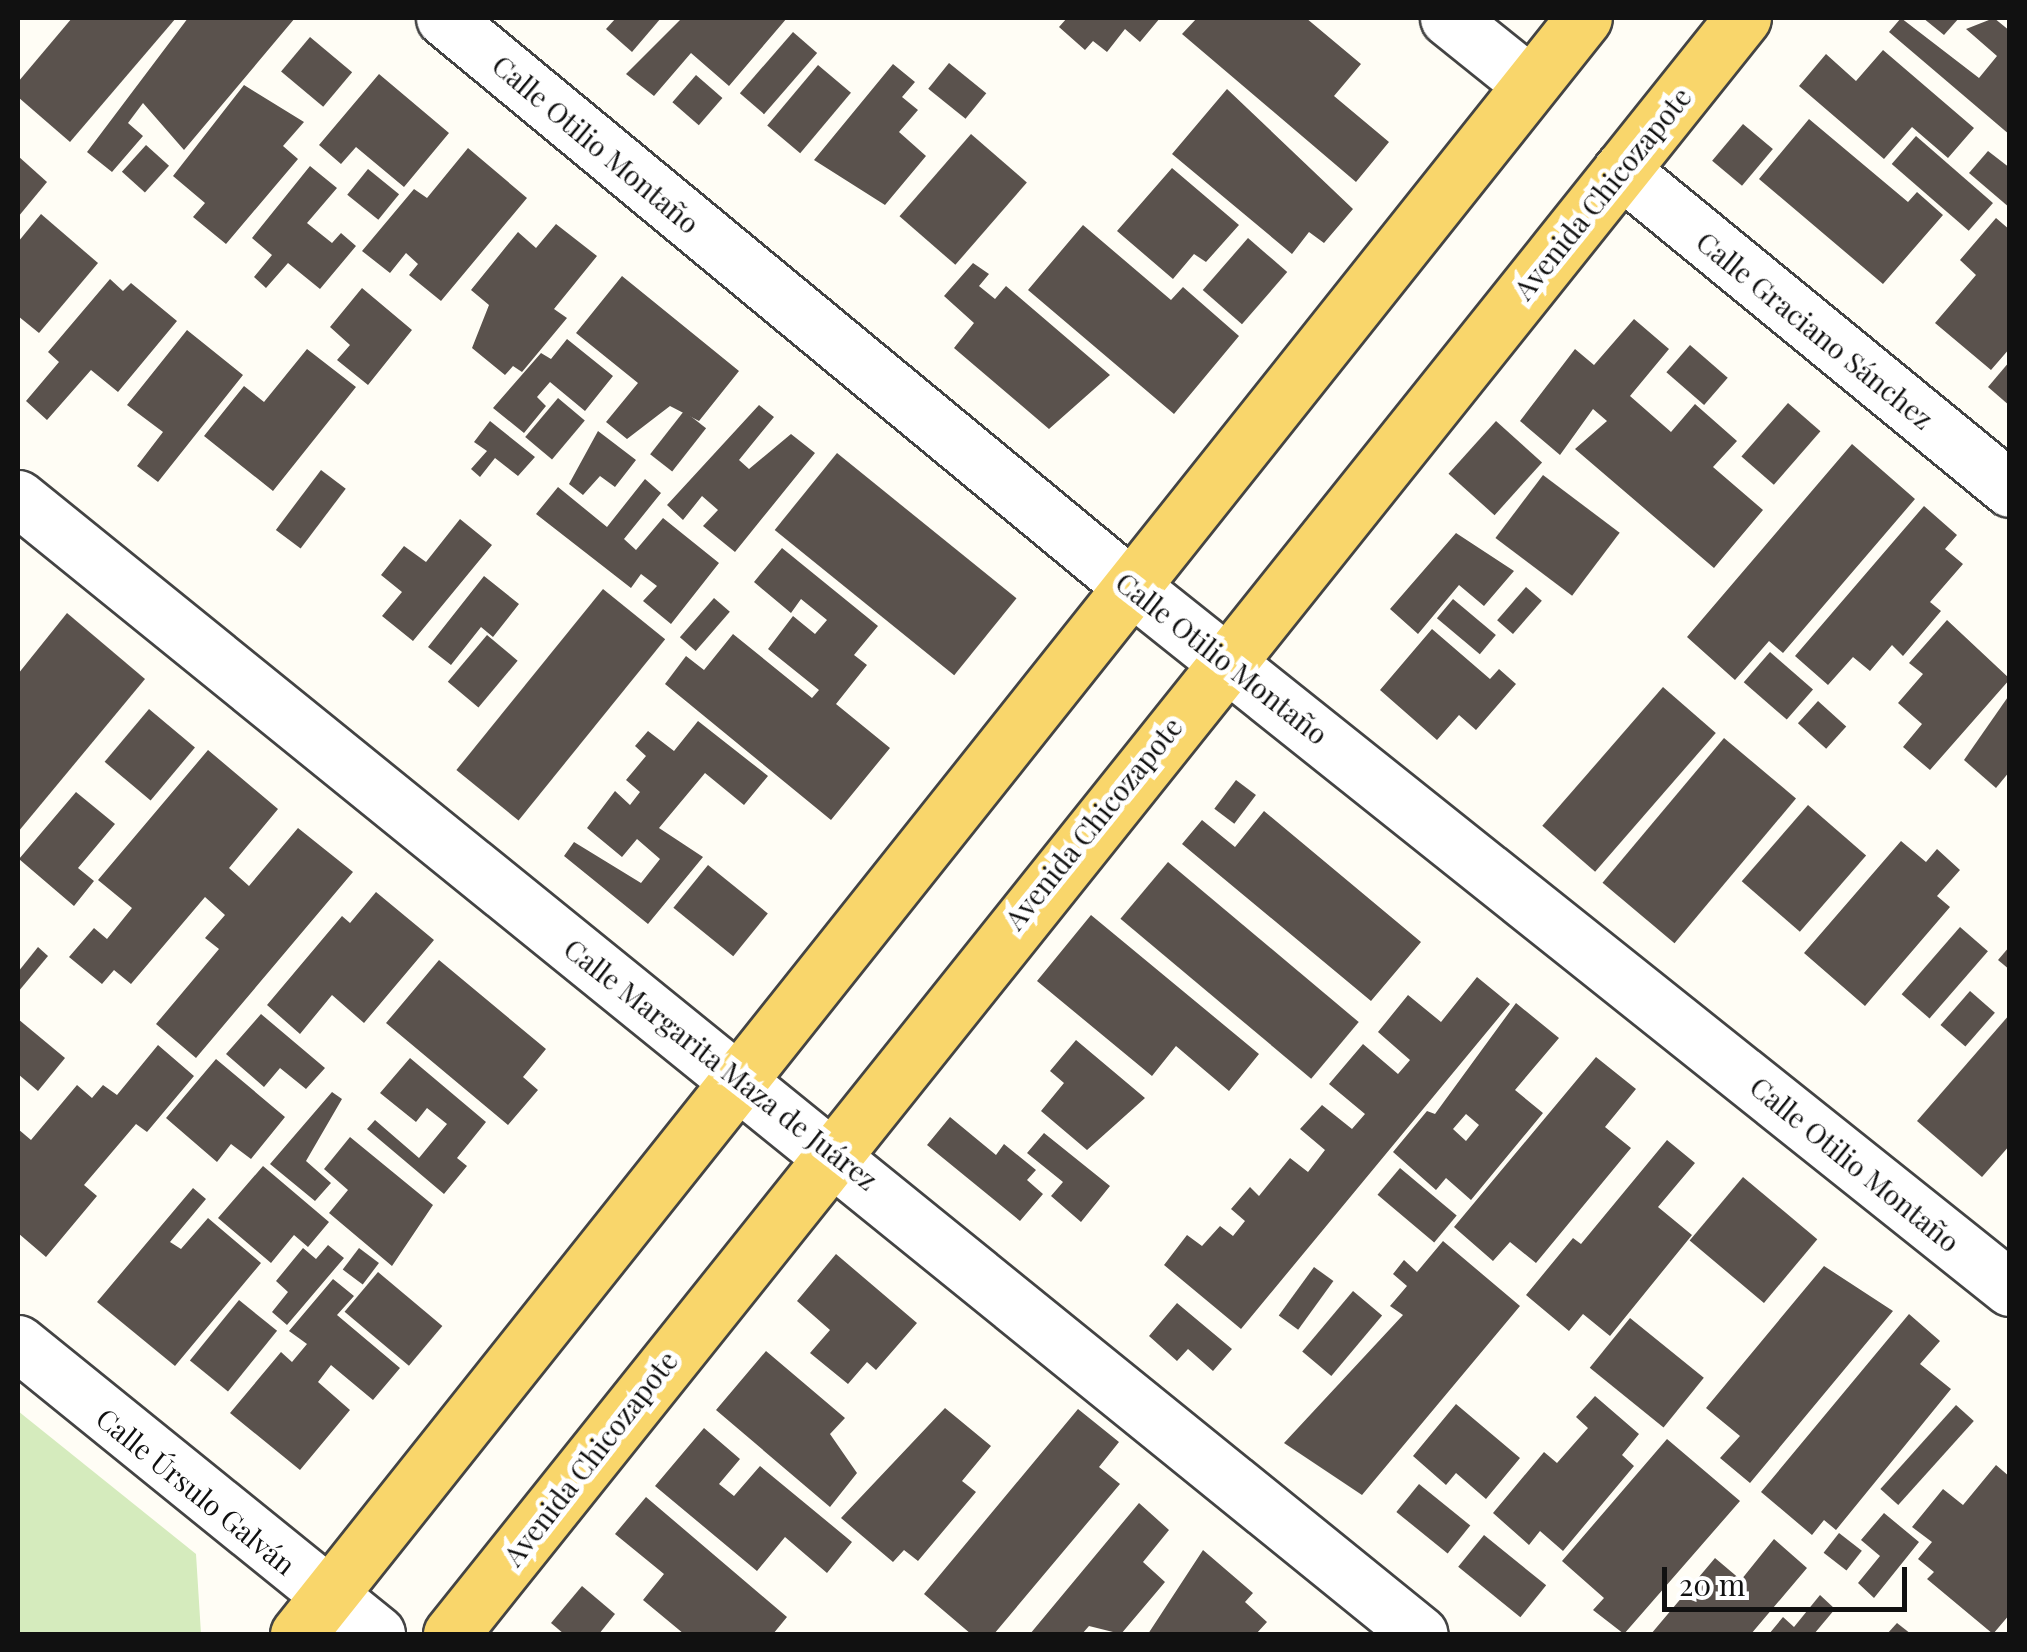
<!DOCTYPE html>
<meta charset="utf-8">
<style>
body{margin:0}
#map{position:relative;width:2027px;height:1652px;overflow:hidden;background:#fffdf5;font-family:"Playfair Display",serif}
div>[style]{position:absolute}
.green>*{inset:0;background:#d5ebbd}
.building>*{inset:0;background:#5a524d;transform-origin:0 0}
.roads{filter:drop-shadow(2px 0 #444) drop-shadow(-2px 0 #444) drop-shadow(0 2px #444) drop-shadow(0 -2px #444)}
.minor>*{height:55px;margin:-27.5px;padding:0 27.5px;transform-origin:27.5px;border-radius:27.5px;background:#fff}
.major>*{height:55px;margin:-27.5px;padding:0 27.5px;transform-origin:27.5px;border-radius:27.5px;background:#f9d66b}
span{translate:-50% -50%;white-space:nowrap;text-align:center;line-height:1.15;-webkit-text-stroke:10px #fff;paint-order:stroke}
.street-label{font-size:28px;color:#111}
.frame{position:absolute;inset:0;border:20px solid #111;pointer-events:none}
.scale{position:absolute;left:1662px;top:1567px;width:245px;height:45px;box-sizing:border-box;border:5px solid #111;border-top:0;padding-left:12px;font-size:30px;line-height:35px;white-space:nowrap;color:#111;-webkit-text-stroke:8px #fff;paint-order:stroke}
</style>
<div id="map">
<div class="green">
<div style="clip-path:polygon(18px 1411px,196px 1554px,201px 1634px,18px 1634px)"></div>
</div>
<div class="building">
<div style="clip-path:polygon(72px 18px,176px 18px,70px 142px,18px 97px,18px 82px)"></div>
<div style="clip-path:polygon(188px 18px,295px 18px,184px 150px,143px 103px,128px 123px,143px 136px,112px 172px,87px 152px)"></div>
<div style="clip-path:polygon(616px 18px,661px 18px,632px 52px,606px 29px)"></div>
<div style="clip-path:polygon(682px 18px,787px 18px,729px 86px,691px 53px,654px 96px,626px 74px)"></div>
<div style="clip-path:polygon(1067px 18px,1160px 18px,1140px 42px,1125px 29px,1107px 52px,1093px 41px,1085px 50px,1059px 27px)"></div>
<div style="clip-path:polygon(1197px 18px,1306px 18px,1361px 64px,1334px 96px,1389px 142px,1356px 182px,1182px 34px)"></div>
<div style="clip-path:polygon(1901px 18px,1979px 78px,1997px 56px,1966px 29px,1994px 18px,2010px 31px,2010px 135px,1889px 32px)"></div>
<div style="clip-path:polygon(1923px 18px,1959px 18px,1944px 35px)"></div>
<div style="left:793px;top:32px;width:32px;height:81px;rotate:41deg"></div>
<div style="left:310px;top:37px;width:55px;height:45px;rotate:40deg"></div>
<div style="clip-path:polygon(1883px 50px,1974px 128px,1948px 158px,1912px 127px,1884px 159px,1799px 86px,1826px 54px,1856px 81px)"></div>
<div style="left:949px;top:63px;width:48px;height:33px;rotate:39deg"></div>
<div style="clip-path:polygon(893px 64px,915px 82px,902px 97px,918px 110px,899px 132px,926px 156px,885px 205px,814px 160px)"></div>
<div style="left:818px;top:65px;width:43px;height:79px;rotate:40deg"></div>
<div style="clip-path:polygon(379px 74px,449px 133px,404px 187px,356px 147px,341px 164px,319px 145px)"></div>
<div style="left:696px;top:75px;width:35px;height:36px;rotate:41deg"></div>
<div style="clip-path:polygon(244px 85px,304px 122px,283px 146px,298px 159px,226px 244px,193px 217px,205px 203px,173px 176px)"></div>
<div style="clip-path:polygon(1227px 89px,1353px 209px,1324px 243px,1309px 232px,1292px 254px,1172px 154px)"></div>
<div style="clip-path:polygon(1809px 119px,1908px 202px,1917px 192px,1943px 215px,1883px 284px,1759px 179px)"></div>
<div style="left:1743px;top:124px;width:39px;height:48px;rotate:40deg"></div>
<div style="left:971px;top:134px;width:74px;height:109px;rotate:41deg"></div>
<div style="left:1916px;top:136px;width:102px;height:37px;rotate:41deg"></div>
<div style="left:146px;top:145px;width:31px;height:36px;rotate:42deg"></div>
<div style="clip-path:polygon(468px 148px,527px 198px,441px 301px,409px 275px,418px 264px,406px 253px,390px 273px,362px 251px,414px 189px,427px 198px)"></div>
<div style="clip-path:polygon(1988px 151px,2010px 168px,2010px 208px,1969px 173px)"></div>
<div style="clip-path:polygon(18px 156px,47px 182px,18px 217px)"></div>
<div style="clip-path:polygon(310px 166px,337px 188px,307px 223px,332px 243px,341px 233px,356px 246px,320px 289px,288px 263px,266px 288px,254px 277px,272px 255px,252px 238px)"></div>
<div style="clip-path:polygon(1172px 168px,1239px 225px,1206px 262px,1194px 254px,1173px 279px,1117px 231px)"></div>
<div style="left:368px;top:169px;width:40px;height:33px;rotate:39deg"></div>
<div style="clip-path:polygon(41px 214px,98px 263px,39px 333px,18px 316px,18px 242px)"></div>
<div style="clip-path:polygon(1996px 218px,2010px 230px,2010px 348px,1991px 370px,1935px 323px,1976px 275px,1960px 260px)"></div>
<div style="clip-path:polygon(556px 224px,597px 256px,554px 309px,567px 318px,522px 372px,513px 366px,505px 375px,472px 348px,489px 305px,471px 290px,518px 232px,536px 248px)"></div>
<div style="clip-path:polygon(1083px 225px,1171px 300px,1183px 287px,1239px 336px,1174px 414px,1028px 290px)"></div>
<div style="left:1248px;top:238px;width:52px;height:69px;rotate:41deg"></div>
<div style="clip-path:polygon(973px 263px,989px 274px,979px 286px,995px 299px,1006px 286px,1110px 375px,1049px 429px,954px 348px,974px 323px,944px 296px)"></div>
<div style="clip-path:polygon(622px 276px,739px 371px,699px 421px,670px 406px,627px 439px,606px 422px,638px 383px,576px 333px)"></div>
<div style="clip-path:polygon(110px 279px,123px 291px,131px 283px,177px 321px,118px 392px,91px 370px,47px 420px,26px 401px,59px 362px,48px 352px)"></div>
<div style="clip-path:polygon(362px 288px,412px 330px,368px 385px,337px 360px,350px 345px,330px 327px)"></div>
<div style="clip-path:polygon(1634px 319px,1669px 349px,1630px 396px,1671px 432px,1695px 404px,1737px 441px,1713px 467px,1763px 510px,1714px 568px,1575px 449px,1607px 421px,1593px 409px,1560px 455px,1520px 421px,1575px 349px,1594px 365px)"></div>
<div style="clip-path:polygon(187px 330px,243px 375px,158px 482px,137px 466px,163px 432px,127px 405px)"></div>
<div style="clip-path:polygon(567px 339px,613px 376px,585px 411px,550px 382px,537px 397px,546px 406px,524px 433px,493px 408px,541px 353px,551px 359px)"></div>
<div style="left:1690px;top:345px;width:50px;height:36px;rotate:41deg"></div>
<div style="clip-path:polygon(307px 349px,356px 387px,273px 491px,204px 436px,244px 386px,264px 402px)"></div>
<div style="clip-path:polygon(2010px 361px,2010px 406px,1988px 387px)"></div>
<div style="left:558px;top:398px;width:35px;height:51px;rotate:40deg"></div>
<div style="left:1788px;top:403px;width:43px;height:71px;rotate:41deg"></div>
<div style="clip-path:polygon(759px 405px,774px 417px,739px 460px,749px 469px,791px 434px,815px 453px,735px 552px,703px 526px,718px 510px,702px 496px,683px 520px,667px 505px)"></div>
<div style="left:684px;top:411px;width:28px;height:55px;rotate:38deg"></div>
<div style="clip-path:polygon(490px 421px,535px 457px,518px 476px,495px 458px,480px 477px,471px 469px,487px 451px,474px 442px)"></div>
<div style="left:1496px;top:421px;width:62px;height:71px;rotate:42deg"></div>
<div style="clip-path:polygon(598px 431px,636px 460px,615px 487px,600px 476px,583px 495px,569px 484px)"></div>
<div style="clip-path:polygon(1852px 444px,1915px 499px,1783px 653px,1769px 641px,1735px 680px,1687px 637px)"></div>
<div style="left:837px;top:453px;width:231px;height:99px;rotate:39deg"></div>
<div style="left:321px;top:470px;width:31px;height:75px;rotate:37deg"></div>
<div style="left:1543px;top:475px;width:96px;height:79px;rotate:37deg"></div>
<div style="clip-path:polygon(645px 479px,661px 493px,624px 539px,636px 550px,663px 518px,719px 563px,671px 624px,643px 601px,657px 586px,641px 574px,631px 588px,536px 514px,558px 487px,607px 527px)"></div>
<div style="clip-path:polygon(1924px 506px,1957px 535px,1945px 549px,1963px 564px,1930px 602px,1941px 611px,1903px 656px,1892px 645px,1870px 671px,1853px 657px,1828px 685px,1795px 656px)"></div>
<div style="clip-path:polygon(460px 519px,492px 545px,413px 641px,382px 616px,402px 592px,381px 575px,404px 546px,426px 562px)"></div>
<div style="clip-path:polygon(1456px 533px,1514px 571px,1484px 606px,1459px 585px,1418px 634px,1390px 609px)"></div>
<div style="clip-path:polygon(782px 548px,878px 626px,854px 655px,867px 665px,836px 704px,890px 748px,831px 820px,665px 684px,686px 656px,704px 670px,733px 634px,812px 698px,819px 690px,768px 649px,793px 616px,815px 634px,827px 620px,801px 599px,791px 613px,754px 582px)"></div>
<div style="clip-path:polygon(484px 576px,519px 604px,493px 637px,481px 627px,451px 665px,428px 647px)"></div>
<div style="left:1526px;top:587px;width:21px;height:44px;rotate:41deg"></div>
<div style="left:603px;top:589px;width:80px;height:233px;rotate:39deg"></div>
<div style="left:714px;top:598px;width:21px;height:52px;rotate:41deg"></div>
<div style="left:1453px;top:599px;width:56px;height:25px;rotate:40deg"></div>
<div style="clip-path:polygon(67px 613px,145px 679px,18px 832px,18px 674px)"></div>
<div style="clip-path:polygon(1947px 620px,2010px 679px,1930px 770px,1903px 747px,1922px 724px,1898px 703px,1923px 674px,1909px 663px)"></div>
<div style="clip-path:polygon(1432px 629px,1490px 679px,1499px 669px,1516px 684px,1476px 730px,1459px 715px,1437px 740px,1380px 690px)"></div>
<div style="left:487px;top:635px;width:40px;height:61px;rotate:40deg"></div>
<div style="left:1770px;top:652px;width:57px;height:40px;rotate:41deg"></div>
<div style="left:1663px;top:687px;width:70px;height:184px;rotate:41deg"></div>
<div style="clip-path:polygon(2010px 694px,2010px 771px,1996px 788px,1964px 760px)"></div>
<div style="left:1818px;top:701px;width:38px;height:30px;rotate:42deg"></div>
<div style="left:149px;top:709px;width:60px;height:69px;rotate:40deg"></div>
<div style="clip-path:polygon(698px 721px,768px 776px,744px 805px,705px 773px,659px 828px,703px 857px,648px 924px,564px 856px,574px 842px,641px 883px,660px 859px,637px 839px,622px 857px,587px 828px,615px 791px,630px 805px,640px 792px,626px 780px,646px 756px,635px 746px,648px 731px,674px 751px)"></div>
<div style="left:1724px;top:738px;width:94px;height:189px;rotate:40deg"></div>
<div style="clip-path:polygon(208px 750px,278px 809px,229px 868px,249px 886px,298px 828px,353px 872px,196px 1058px,156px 1024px,219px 949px,205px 938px,225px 915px,205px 897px,131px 984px,114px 970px,102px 984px,69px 957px,94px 928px,107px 939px,132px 908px,98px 880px)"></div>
<div style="left:1236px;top:780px;width:25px;height:36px;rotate:37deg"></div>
<div style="clip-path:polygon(76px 792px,115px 824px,78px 868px,94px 881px,74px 906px,19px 859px)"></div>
<div style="left:1808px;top:805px;width:77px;height:101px;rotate:41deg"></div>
<div style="clip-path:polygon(1264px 811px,1421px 942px,1371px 1001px,1182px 844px,1202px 820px,1235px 847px)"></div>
<div style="clip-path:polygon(1901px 841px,1926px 862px,1937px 849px,1960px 870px,1937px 896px,1950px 907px,1865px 1006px,1804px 953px)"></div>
<div style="left:1168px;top:862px;width:249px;height:74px;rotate:40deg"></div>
<div style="left:708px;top:865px;width:77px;height:55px;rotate:39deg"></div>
<div style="clip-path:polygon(376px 892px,434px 940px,364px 1023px,332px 995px,300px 1034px,267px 1005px,342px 916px,350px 923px)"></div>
<div style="clip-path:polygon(1091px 915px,1259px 1054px,1229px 1091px,1176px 1046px,1152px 1076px,1037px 981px)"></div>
<div style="left:1960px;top:927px;width:37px;height:89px;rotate:41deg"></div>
<div style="clip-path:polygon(2010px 946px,2010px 970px,1998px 960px)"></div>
<div style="clip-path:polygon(38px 947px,48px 956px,18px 992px,18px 972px)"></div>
<div style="clip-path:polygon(439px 960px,546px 1049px,523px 1077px,538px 1090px,508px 1125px,386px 1023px)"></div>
<div style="clip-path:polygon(1477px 977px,1510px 1004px,1241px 1329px,1164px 1265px,1187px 1235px,1202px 1246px,1220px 1226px,1233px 1236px,1245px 1221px,1231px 1209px,1250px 1187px,1259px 1196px,1290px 1158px,1308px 1172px,1325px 1150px,1300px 1129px,1322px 1105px,1352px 1129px,1365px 1114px,1329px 1084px,1363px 1044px,1398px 1074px,1410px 1060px,1378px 1032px,1408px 995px,1441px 1022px)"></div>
<div style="left:1970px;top:991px;width:33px;height:45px;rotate:41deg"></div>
<div style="clip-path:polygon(evenodd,1516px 1003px,1559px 1038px,1515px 1090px,1543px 1113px,1471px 1200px,1446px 1178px,1436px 1190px,1393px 1152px,1427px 1111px,1435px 1114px,1516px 1003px,1466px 1114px,1479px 1125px,1466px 1141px,1453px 1129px,1466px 1114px)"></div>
<div style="clip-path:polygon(261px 1014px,325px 1068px,306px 1089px,280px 1068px,264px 1087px,226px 1054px)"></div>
<div style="clip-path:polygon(2010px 1014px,2010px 1145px,1982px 1177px,1917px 1121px)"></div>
<div style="clip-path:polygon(18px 1019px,65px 1058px,38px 1091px,18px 1074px)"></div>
<div style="clip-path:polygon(1076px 1040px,1145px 1098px,1087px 1150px,1041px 1111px,1064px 1083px,1050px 1071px)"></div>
<div style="clip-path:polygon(158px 1045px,194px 1076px,147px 1132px,136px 1124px,84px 1185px,97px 1196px,46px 1257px,18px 1233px,18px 1129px,31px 1140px,77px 1085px,92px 1098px,103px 1085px,117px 1095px)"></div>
<div style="clip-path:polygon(1596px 1057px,1636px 1089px,1605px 1127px,1631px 1148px,1536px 1263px,1510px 1242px,1493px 1261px,1454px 1227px)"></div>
<div style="clip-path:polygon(410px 1058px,486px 1122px,457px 1158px,467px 1166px,444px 1194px,367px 1129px,375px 1120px,419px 1158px,447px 1124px,427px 1108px,416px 1122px,380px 1093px)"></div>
<div style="clip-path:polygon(216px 1059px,285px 1117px,251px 1159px,231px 1144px,217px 1162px,166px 1118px)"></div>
<div style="clip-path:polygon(332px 1092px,342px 1099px,306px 1161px,331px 1183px,315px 1201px,270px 1164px)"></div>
<div style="clip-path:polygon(950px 1117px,996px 1155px,1004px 1144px,1036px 1170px,1027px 1180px,1043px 1194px,1020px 1221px,927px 1145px)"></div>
<div style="clip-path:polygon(1044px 1133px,1110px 1186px,1081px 1222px,1051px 1196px,1063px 1182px,1027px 1153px)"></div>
<div style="clip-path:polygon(350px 1137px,433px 1205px,392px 1266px,329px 1213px,348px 1190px,324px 1169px)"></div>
<div style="clip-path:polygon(1667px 1140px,1695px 1163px,1658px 1207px,1692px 1235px,1610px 1336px,1583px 1314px,1569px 1331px,1526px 1295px,1573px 1238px,1581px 1244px)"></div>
<div style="clip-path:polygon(263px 1166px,329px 1222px,308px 1247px,294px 1235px,271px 1263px,218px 1218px)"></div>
<div style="left:1400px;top:1168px;width:74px;height:35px;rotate:40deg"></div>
<div style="left:1743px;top:1177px;width:97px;height:83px;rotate:40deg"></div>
<div style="clip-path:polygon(193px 1188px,206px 1199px,170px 1242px,181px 1249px,208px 1218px,261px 1263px,175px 1366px,97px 1302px)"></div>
<div style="clip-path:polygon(1443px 1241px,1520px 1306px,1362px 1495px,1284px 1443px,1403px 1315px,1390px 1306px,1407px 1286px,1393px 1274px,1404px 1260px,1417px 1272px)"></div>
<div style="clip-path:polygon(328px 1245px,344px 1258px,287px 1325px,272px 1312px,288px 1292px,276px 1281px,303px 1248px,316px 1259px)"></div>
<div style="left:359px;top:1248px;width:25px;height:27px;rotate:37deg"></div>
<div style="clip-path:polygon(836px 1254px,917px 1323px,876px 1370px,867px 1362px,848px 1384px,810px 1353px,830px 1330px,797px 1301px)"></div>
<div style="clip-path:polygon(1824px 1266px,1893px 1311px,1750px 1483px,1720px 1458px,1740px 1436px,1706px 1408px)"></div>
<div style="left:1314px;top:1267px;width:24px;height:60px;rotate:36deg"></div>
<div style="left:378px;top:1272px;width:84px;height:52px;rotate:40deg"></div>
<div style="clip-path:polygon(333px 1279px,354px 1296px,337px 1315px,400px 1368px,373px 1400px,331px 1365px,318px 1382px,350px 1410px,300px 1470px,230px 1413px,281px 1352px,292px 1362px,307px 1344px,289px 1331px)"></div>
<div style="left:1353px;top:1291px;width:38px;height:79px;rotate:40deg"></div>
<div style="left:239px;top:1300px;width:49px;height:78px;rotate:39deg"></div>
<div style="clip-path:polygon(1177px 1303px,1232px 1349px,1213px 1371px,1188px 1349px,1177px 1361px,1149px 1336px)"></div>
<div style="clip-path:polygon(1909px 1314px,1940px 1341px,1920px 1364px,1951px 1389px,1836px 1530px,1824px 1520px,1812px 1535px,1761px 1492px)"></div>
<div style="left:1630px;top:1318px;width:95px;height:64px;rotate:39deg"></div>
<div style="clip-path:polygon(766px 1351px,845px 1418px,830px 1434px,857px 1473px,830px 1507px,716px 1410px)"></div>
<div style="clip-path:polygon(1595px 1396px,1639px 1434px,1622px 1455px,1634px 1466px,1563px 1551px,1540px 1531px,1529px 1545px,1493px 1513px,1544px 1452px,1557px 1463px,1588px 1428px,1576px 1417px)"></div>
<div style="clip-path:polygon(1456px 1404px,1520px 1458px,1486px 1499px,1456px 1473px,1446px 1485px,1413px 1456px)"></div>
<div style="left:1956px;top:1405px;width:24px;height:113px;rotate:42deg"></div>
<div style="clip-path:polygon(945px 1408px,991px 1446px,962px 1481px,976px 1492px,918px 1561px,904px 1550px,893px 1562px,841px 1518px)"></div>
<div style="clip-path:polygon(1078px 1409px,1119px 1442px,1099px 1467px,1120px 1484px,994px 1634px,971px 1634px,924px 1594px)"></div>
<div style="clip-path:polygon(704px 1428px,740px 1459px,719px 1484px,734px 1496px,760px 1466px,852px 1542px,827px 1573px,785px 1537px,757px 1571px,655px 1486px)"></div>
<div style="clip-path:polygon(1667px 1439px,1740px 1501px,1624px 1634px,1593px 1610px,1604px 1598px,1562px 1561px)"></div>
<div style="clip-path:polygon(1996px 1465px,2010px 1477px,2010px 1614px,1993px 1634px,1927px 1579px,1934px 1572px,1918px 1559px,1932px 1542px,1912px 1527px,1943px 1489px,1963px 1505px)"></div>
<div style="left:1419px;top:1484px;width:66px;height:36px;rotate:39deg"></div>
<div style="clip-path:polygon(646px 1497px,787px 1617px,773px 1634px,684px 1634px,643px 1600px,664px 1574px,615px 1534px)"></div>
<div style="clip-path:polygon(1139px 1503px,1169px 1530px,1143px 1562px,1165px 1582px,1121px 1634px,1089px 1626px,1082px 1634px,1030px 1634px)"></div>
<div style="clip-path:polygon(1884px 1513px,1919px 1542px,1874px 1598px,1858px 1583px,1880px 1556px,1861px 1540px)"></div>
<div style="left:1839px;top:1533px;width:29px;height:25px;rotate:38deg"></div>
<div style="left:1484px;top:1535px;width:80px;height:41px;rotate:39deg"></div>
<div style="clip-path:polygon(1774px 1539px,1807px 1568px,1751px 1634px,1651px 1634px,1715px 1558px,1741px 1580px)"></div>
<div style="clip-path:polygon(1203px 1550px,1253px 1593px,1245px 1602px,1267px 1622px,1256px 1634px,1148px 1634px)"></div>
<div style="clip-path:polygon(582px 1586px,615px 1614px,599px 1634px,564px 1634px,551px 1623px)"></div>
<div style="clip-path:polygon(1820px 1595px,1835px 1609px,1814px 1634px,1769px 1634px,1783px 1617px,1794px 1627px)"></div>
<div style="clip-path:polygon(1897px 1623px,1911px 1634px,1887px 1634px)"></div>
</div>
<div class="roads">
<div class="minor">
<div style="left:444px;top:18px;width:894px;rotate:39.6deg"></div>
<div style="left:1133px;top:588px;width:1122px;rotate:38.6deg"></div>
<div style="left:1448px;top:18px;width:105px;rotate:38.8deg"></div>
<div style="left:1621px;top:170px;width:503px;rotate:39.35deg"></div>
<div style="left:18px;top:498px;width:1804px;rotate:39.02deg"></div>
<div style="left:18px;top:1343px;width:462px;rotate:39deg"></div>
</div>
<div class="major">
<div style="left:298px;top:1634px;width:2065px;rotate:-51.49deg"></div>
<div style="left:451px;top:1634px;width:2069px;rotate:-51.36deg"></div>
</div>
</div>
<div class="street-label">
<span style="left:596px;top:144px;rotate:40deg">Calle Otilio Montaño</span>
<span style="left:1602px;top:193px;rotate:-51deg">Avenida Chicozapote</span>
<span style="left:1815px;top:330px;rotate:39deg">Calle Graciano Sánchez</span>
<span style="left:1222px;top:658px;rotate:38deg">Calle Otilio Montaño</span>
<span style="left:1093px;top:823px;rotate:-51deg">Avenida Chicozapote</span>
<span style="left:721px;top:1064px;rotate:38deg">Calle Margarita Maza de Juárez</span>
<span style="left:1855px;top:1164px;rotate:39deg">Calle Otilio Montaño</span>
<span style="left:590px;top:1458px;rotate:-52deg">Avenida Chicozapote</span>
<span style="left:196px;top:1491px;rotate:39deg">Calle Úrsulo Galván</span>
</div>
<div class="frame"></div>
<div class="scale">20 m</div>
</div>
